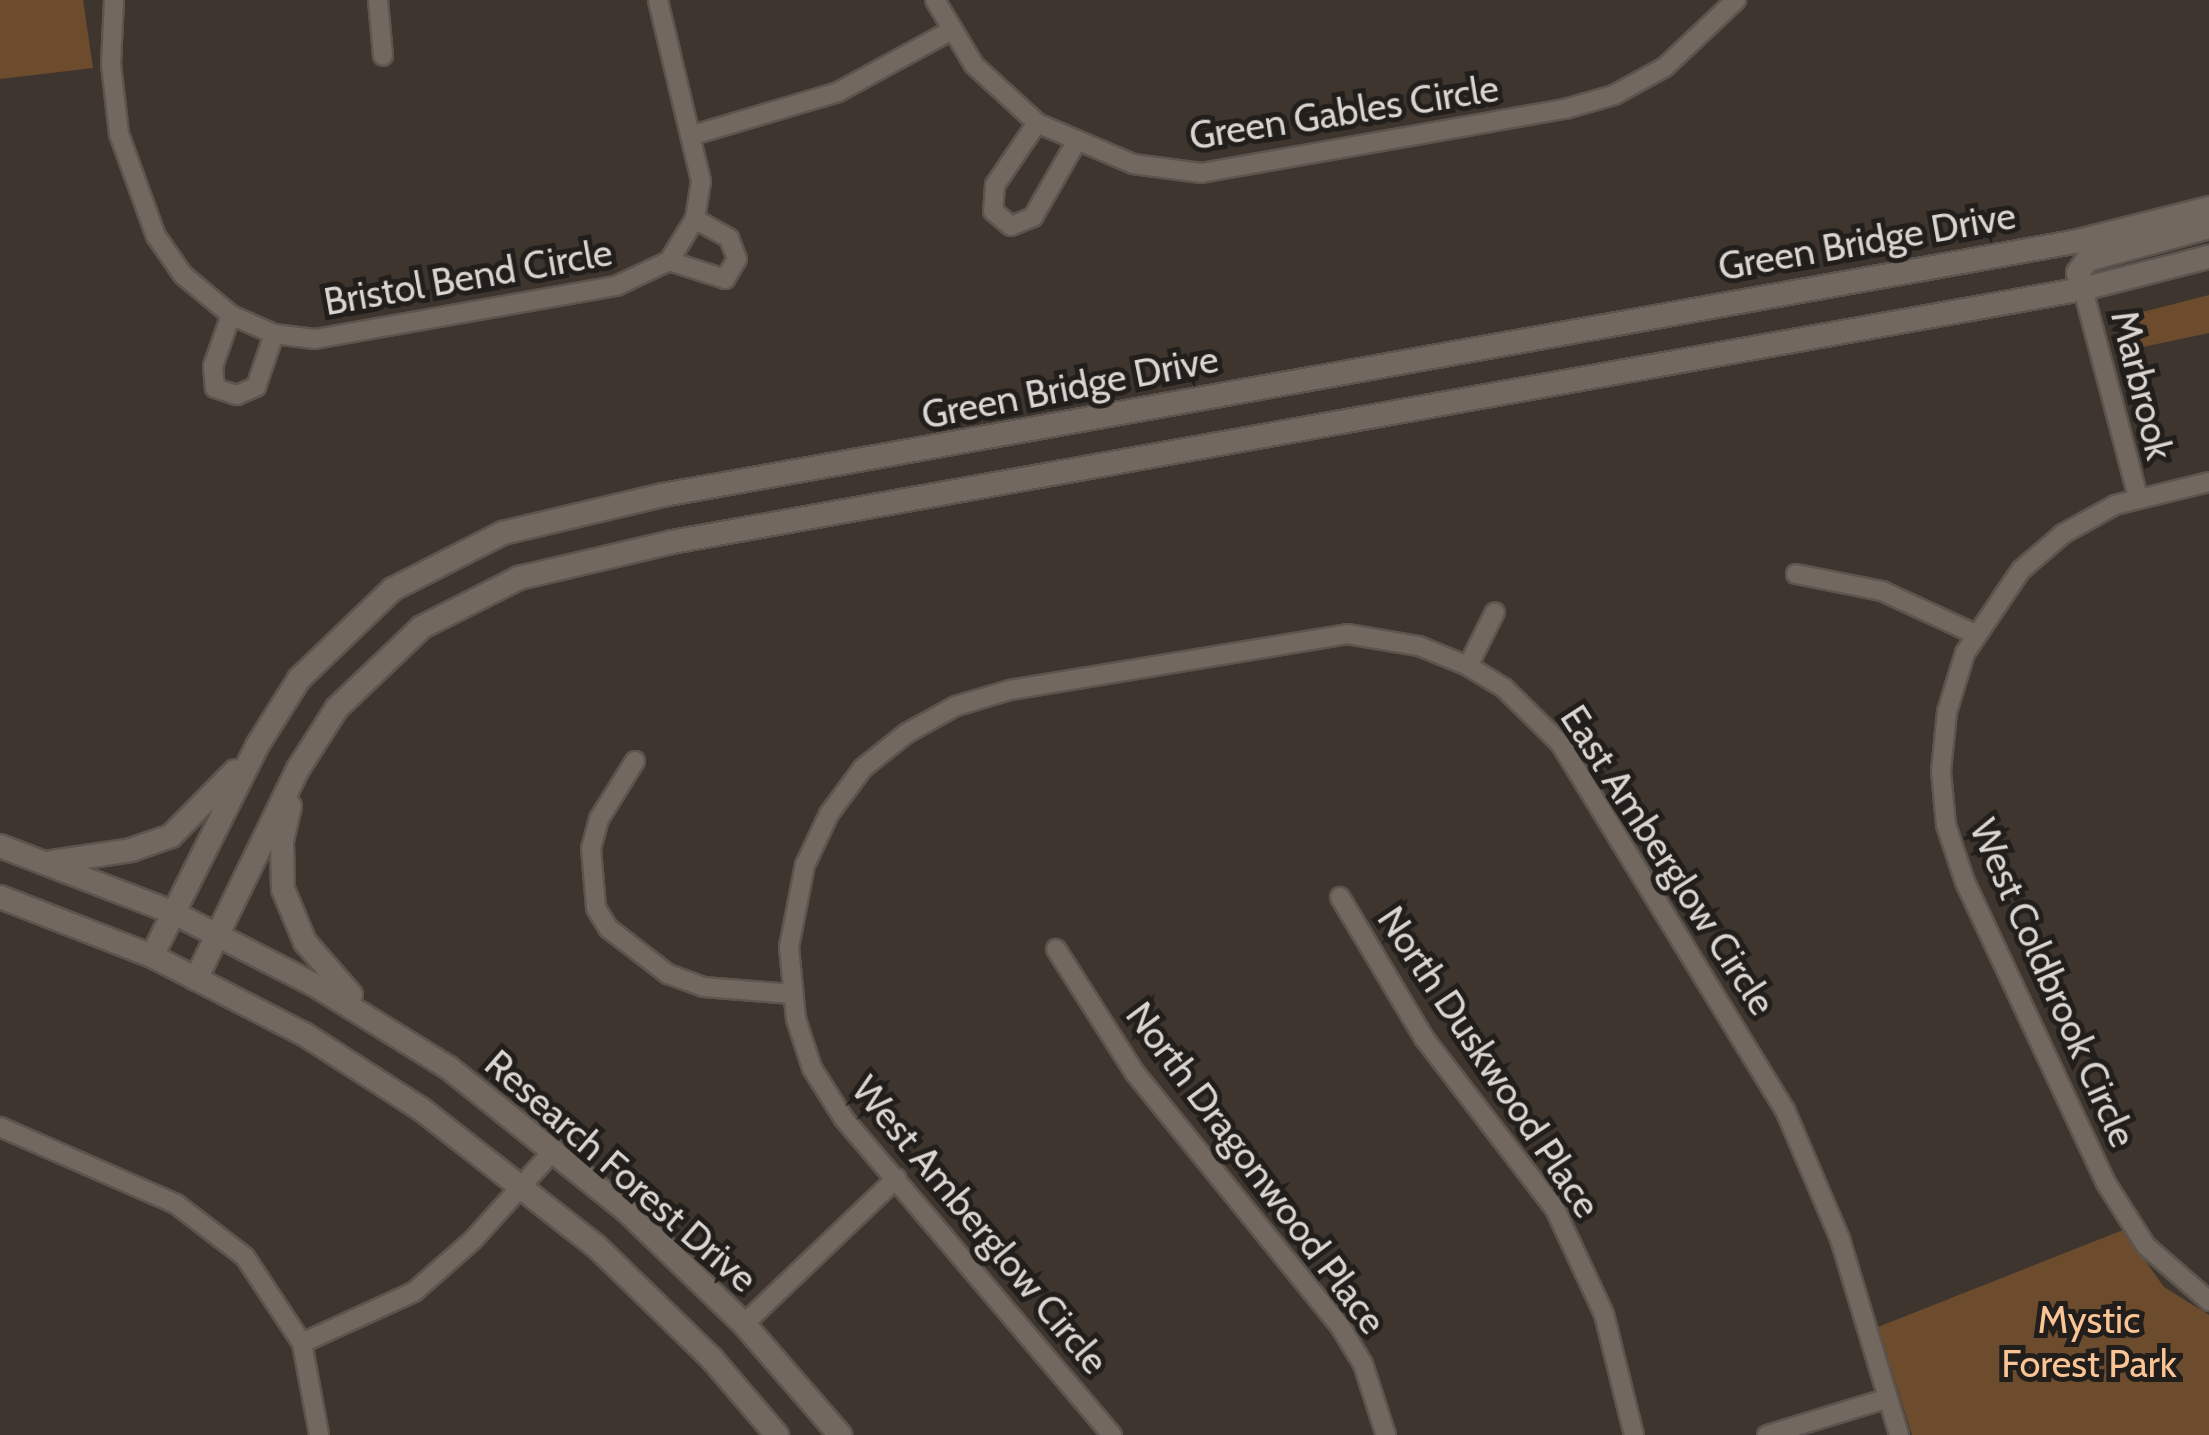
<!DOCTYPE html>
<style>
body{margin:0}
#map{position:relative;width:2209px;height:1435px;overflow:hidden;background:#3e362e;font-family:Cabin,sans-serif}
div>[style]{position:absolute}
.green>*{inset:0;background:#6d4c2e}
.roads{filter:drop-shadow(2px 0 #5c544e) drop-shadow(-2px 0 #5c544e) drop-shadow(0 2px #5c544e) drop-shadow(0 -2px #5c544e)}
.minor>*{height:18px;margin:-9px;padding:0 9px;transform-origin:9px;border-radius:9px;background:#726860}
.secondary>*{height:22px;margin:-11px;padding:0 11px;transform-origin:11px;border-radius:11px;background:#726860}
span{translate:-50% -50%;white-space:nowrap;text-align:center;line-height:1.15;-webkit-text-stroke:10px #221e1b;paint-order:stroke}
.street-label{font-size:38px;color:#dbd5d1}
.park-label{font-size:38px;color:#fac495}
</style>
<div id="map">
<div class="green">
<div style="clip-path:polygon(0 0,83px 0,93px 68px,0 79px)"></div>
<div style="clip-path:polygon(2209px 295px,2209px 333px,2119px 352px,2115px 319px)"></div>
<div style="clip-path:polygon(2123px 1230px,2164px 1287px,2209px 1315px,2209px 1435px,1912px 1435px,1878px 1327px)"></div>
</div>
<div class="roads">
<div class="minor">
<div style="left:114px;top:0;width:64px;rotate:92.7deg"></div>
<div style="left:111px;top:64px;width:70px;rotate:83.5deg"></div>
<div style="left:119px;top:134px;width:109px;rotate:70.1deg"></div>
<div style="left:156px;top:236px;width:47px;rotate:55.3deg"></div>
<div style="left:183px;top:275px;width:62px;rotate:39.8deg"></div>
<div style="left:231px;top:315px;width:47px;rotate:23.8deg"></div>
<div style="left:274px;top:334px;width:41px;rotate:7deg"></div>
<div style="left:315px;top:339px;width:306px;rotate:-10deg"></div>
<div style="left:616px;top:286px;width:59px;rotate:-25.3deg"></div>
<div style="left:669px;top:261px;width:49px;rotate:-58.2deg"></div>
<div style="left:695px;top:219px;width:38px;rotate:-81deg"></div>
<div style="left:701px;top:181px;width:186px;rotate:-103.4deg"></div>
<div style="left:378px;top:0;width:56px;rotate:84.9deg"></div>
<div style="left:935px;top:0;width:76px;rotate:59deg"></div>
<div style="left:974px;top:65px;width:86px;rotate:42.6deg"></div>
<div style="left:1037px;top:123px;width:104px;rotate:23.1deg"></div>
<div style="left:1133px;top:164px;width:69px;rotate:7.5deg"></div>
<div style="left:1201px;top:173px;width:370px;rotate:-10deg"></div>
<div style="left:1565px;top:109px;width:51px;rotate:-15.9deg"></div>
<div style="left:1614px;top:95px;width:58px;rotate:-28.8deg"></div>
<div style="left:1665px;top:67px;width:98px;rotate:-43.3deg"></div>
<div style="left:1037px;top:123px;width:75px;rotate:124.1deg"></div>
<div style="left:995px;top:185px;width:26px;rotate:94deg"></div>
<div style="left:993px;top:211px;width:23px;rotate:40deg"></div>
<div style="left:1011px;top:226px;width:24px;rotate:-22deg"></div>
<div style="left:1033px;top:217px;width:84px;rotate:-60.1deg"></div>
<div style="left:693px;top:135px;width:151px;rotate:-16.5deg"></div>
<div style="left:838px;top:92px;width:130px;rotate:-28.5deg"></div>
<div style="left:669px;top:261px;width:59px;rotate:17.8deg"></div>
<div style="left:725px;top:279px;width:23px;rotate:-59deg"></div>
<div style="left:737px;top:259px;width:22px;rotate:-111deg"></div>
<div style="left:729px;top:238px;width:39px;rotate:-151deg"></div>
<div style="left:2083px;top:289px;width:215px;rotate:75.2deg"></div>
<div style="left:231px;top:315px;width:54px;rotate:109.4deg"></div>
<div style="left:213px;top:366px;width:22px;rotate:85deg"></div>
<div style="left:215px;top:388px;width:23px;rotate:18deg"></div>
<div style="left:237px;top:395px;width:21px;rotate:-23deg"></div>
<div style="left:256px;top:387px;width:56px;rotate:-71.2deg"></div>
<div style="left:2209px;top:482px;width:97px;rotate:166.3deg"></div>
<div style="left:2115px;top:505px;width:60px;rotate:150.9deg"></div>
<div style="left:2063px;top:534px;width:55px;rotate:139.4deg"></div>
<div style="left:2021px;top:570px;width:100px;rotate:124deg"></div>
<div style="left:1965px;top:653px;width:62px;rotate:107deg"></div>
<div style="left:1947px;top:712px;width:59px;rotate:95.8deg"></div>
<div style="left:1941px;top:771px;width:54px;rotate:84.7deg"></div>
<div style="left:1946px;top:825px;width:60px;rotate:71.6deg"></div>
<div style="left:1965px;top:882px;width:332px;rotate:64.9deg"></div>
<div style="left:2106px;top:1183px;width:75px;rotate:57.6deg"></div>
<div style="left:2146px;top:1246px;width:84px;rotate:41.1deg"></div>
<div style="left:1796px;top:574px;width:88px;rotate:11.2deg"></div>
<div style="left:1882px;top:591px;width:102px;rotate:24.8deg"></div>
<div style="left:1468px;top:666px;width:60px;rotate:-63.4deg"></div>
<div style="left:635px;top:761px;width:68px;rotate:121.8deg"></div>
<div style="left:599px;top:819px;width:30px;rotate:105deg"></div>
<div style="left:591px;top:848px;width:60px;rotate:85.2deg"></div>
<div style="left:596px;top:908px;width:23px;rotate:59deg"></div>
<div style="left:608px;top:928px;width:76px;rotate:37.5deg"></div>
<div style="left:668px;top:974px;width:37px;rotate:20deg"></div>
<div style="left:703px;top:987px;width:89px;rotate:4.5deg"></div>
<div style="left:1340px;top:897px;width:164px;rotate:59.2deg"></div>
<div style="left:1424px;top:1038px;width:215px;rotate:52.5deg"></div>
<div style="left:1555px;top:1209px;width:116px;rotate:65deg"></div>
<div style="left:1604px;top:1314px;width:125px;rotate:76.1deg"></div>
<div style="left:1056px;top:949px;width:147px;rotate:57.5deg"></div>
<div style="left:1135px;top:1073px;width:326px;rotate:51deg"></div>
<div style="left:1340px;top:1326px;width:44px;rotate:58.8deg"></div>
<div style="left:1363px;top:1364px;width:75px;rotate:72.1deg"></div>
<div style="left:0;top:1127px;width:192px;rotate:23.6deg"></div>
<div style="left:176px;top:1204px;width:87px;rotate:37.5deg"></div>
<div style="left:245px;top:1257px;width:103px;rotate:56.5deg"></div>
<div style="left:302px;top:1343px;width:94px;rotate:79.5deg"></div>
<div style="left:744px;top:1324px;width:211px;rotate:-43.7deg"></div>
<div style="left:302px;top:1343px;width:123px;rotate:-24.5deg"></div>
<div style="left:414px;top:1292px;width:79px;rotate:-41.4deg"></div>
<div style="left:473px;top:1240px;width:122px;rotate:-48deg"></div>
<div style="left:1112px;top:1435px;width:414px;rotate:-130.3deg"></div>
<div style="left:844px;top:1119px;width:60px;rotate:-122.1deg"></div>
<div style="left:812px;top:1068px;width:52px;rotate:-108.1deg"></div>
<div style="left:796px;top:1019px;width:72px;rotate:-95.6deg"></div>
<div style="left:789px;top:947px;width:84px;rotate:-79deg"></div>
<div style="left:805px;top:865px;width:56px;rotate:-64.8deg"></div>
<div style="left:829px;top:814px;width:57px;rotate:-53.5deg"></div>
<div style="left:863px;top:768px;width:56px;rotate:-38.5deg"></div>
<div style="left:907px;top:733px;width:56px;rotate:-28.9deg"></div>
<div style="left:956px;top:706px;width:56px;rotate:-16.5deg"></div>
<div style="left:1010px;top:690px;width:342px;rotate:-9.4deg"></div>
<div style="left:1347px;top:634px;width:73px;rotate:9.5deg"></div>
<div style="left:1419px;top:646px;width:53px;rotate:22.2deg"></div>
<div style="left:1468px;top:666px;width:42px;rotate:31.4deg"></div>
<div style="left:1504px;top:688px;width:78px;rotate:44.5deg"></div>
<div style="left:1560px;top:743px;width:430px;rotate:58.5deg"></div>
<div style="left:1785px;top:1110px;width:140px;rotate:66.9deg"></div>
<div style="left:1840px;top:1239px;width:205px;rotate:73.2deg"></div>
<div style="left:1767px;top:1435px;width:123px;rotate:-17deg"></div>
</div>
<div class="secondary">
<div style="left:2083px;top:289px;width:17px;rotate:-107deg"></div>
<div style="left:2078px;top:273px;width:16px;rotate:-55deg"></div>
<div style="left:2087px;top:260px;width:126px;rotate:-15.1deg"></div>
<div style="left:290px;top:806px;width:37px;rotate:103deg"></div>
<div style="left:282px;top:842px;width:47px;rotate:88.8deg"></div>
<div style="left:283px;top:889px;width:57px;rotate:67.5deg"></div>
<div style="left:305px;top:942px;width:70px;rotate:49deg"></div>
<div style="left:0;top:846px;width:184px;rotate:21deg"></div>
<div style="left:172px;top:912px;width:158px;rotate:27.1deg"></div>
<div style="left:313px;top:984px;width:160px;rotate:31.7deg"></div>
<div style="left:449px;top:1068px;width:230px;rotate:38.8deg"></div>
<div style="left:628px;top:1212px;width:161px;rotate:44deg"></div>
<div style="left:744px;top:1324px;width:147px;rotate:49.1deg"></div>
<div style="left:52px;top:862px;width:80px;rotate:-8.6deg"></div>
<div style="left:131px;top:850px;width:42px;rotate:-19.3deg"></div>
<div style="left:171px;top:836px;width:91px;rotate:-45.4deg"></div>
<div style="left:0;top:897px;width:163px;rotate:21.2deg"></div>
<div style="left:152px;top:956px;width:171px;rotate:27.2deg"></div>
<div style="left:304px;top:1034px;width:139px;rotate:32.7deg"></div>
<div style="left:421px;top:1109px;width:222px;rotate:38.1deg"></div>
<div style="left:596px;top:1246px;width:162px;rotate:44.2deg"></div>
<div style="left:712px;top:1359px;width:100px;rotate:49.5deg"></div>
<div style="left:152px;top:956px;width:235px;rotate:-63.4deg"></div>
<div style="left:257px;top:746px;width:79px;rotate:-57.9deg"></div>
<div style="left:299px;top:679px;width:130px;rotate:-43.8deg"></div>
<div style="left:393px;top:589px;width:123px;rotate:-27deg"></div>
<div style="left:503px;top:533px;width:164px;rotate:-13.4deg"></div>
<div style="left:663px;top:495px;width:1434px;rotate:-10.17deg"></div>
<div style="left:2074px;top:242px;width:139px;rotate:-14.1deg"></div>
<div style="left:196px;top:979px;width:233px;rotate:-64.1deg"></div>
<div style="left:298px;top:769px;width:72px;rotate:-57.4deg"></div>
<div style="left:337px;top:708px;width:117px;rotate:-43.6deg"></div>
<div style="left:422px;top:627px;width:109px;rotate:-26.8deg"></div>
<div style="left:519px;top:578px;width:157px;rotate:-13.2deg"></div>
<div style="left:672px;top:542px;width:1434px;rotate:-10.17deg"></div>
<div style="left:2083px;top:289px;width:130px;rotate:-14.3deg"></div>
</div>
</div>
<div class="street-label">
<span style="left:1344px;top:112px;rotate:-9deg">Green Gables Circle</span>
<span style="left:1867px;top:241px;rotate:-10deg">Green Bridge Drive</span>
<span style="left:468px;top:277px;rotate:-10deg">Bristol Bend Circle</span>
<span style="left:2142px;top:385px;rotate:76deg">Marbrook</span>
<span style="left:1070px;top:387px;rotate:-11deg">Green Bridge Drive</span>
<span style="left:1668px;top:860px;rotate:57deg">East Amberglow Circle</span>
<span style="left:2053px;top:983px;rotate:66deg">West Coldbrook Circle</span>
<span style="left:1489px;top:1062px;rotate:56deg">North Duskwood Place</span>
<span style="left:1256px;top:1168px;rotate:53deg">North Dragonwood Place</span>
<span style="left:621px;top:1171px;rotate:41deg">Research Forest Drive</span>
<span style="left:980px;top:1225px;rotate:50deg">West Amberglow Circle</span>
</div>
<div class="park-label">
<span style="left:2089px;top:1342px">Mystic<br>Forest Park</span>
</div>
</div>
